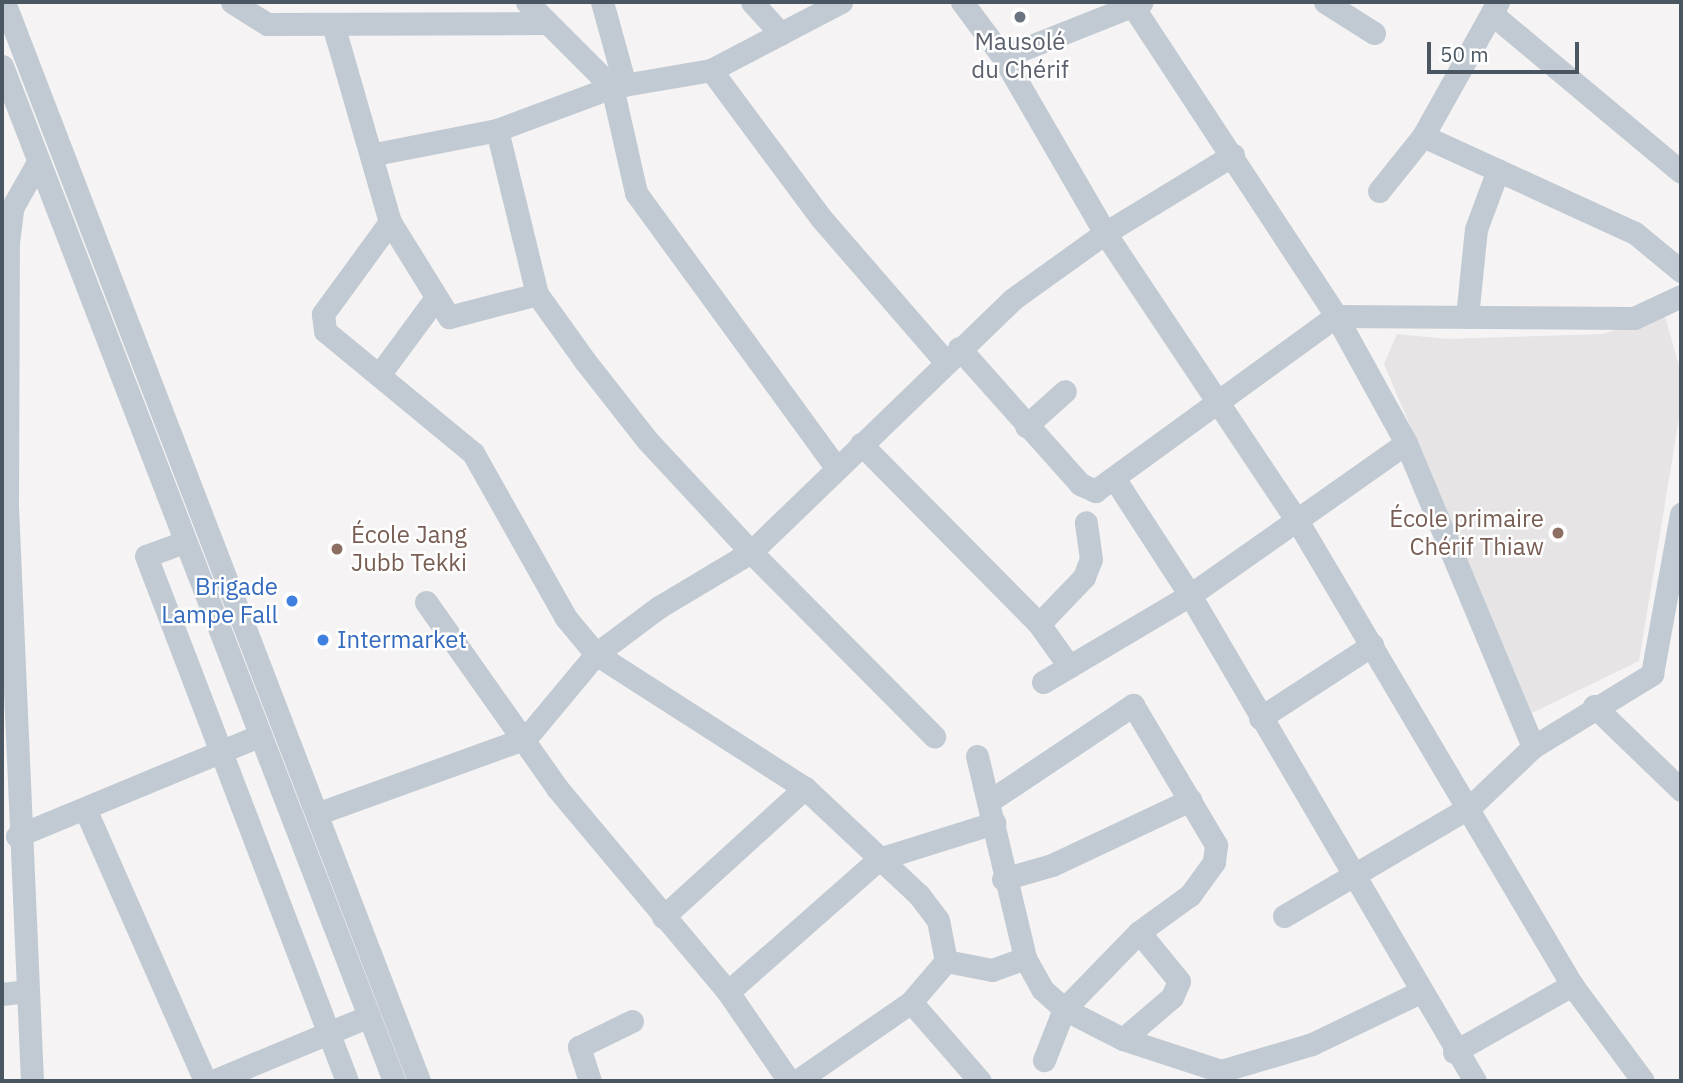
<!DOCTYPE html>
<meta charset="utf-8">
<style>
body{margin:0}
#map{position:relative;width:1683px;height:1083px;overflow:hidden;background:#f5f3f3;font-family:"IBM Plex Sans",sans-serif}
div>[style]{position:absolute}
.education>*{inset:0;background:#e6e4e5}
.minor>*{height:23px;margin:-11.5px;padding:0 11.5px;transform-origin:11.5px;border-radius:11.5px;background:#c1cad2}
.dots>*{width:19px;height:19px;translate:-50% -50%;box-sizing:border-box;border:4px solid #fff;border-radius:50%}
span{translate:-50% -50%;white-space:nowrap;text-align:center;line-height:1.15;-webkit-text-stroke:5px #fff;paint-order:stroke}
.worship-label{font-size:24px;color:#5b616d}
.education-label{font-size:24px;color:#785e54}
.right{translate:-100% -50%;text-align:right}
.left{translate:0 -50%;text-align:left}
.shop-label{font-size:24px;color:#366cbe}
.frame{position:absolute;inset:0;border:4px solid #4a5661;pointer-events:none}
.scale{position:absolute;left:1427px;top:42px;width:152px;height:32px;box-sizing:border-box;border:4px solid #4a5661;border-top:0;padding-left:9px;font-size:21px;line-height:24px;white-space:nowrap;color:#4a5661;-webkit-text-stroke:5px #fff;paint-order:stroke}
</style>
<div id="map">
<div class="education">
<div style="clip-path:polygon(1664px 313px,1681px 373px,1681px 406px,1639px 661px,1532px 713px,1384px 364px,1397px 334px,1448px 339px,1603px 334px)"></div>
</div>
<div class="minor">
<div style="left:4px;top:2px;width:1156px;rotate:68.96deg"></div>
<div style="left:232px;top:2px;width:41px;rotate:32.2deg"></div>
<div style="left:267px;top:24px;width:277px;rotate:-0.2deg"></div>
<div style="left:527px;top:2px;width:120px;rotate:45deg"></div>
<div style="left:612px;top:87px;width:109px;rotate:77.2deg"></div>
<div style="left:636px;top:193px;width:339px;rotate:53.9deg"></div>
<div style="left:602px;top:2px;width:86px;rotate:74.5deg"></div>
<div style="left:752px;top:2px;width:43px;rotate:47.8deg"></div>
<div style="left:962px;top:2px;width:69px;rotate:53.3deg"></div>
<div style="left:1003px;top:57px;width:203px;rotate:59.9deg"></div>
<div style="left:1105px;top:233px;width:348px;rotate:56.3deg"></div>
<div style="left:1298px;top:522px;width:538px;rotate:59.38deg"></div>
<div style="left:1572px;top:985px;width:119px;rotate:53.5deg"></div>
<div style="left:1130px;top:2px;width:376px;rotate:56.7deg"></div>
<div style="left:1336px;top:316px;width:145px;rotate:61.1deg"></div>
<div style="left:1406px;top:443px;width:329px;rotate:67.3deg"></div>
<div style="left:1325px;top:2px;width:58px;rotate:32.3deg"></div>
<div style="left:1492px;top:14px;width:246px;rotate:39.9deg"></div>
<div style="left:334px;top:28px;width:202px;rotate:73.9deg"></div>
<div style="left:390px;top:222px;width:112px;rotate:58.2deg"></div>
<div style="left:449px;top:317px;width:91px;rotate:-14.6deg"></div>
<div style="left:1003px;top:57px;width:149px;rotate:-21.6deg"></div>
<div style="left:2px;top:66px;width:1088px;rotate:68.88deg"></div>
<div style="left:711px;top:70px;width:184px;rotate:53.4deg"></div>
<div style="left:821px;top:218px;width:188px;rotate:49.1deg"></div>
<div style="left:497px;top:130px;width:169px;rotate:76.3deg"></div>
<div style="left:537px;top:294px;width:82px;rotate:54.4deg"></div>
<div style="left:585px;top:361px;width:100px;rotate:51.9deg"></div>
<div style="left:647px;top:440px;width:153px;rotate:47.1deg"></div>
<div style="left:751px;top:552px;width:260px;rotate:45.2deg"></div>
<div style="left:1423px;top:136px;width:233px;rotate:24.6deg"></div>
<div style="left:1635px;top:233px;width:60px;rotate:39.6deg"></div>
<div style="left:375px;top:154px;width:124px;rotate:-11.1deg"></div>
<div style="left:497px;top:130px;width:123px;rotate:-20.5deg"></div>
<div style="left:612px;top:87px;width:100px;rotate:-9.7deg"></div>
<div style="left:711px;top:70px;width:147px;rotate:-27.6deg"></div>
<div style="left:1379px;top:191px;width:70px;rotate:-51.3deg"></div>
<div style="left:1423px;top:136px;width:154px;rotate:-60.8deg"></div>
<div style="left:390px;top:222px;width:114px;rotate:126.1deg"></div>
<div style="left:323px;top:314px;width:17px;rotate:83deg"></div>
<div style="left:325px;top:331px;width:192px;rotate:39.5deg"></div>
<div style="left:473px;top:453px;width:189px;rotate:60.6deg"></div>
<div style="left:566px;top:618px;width:47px;rotate:50.2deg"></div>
<div style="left:596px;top:654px;width:248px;rotate:32.7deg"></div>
<div style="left:805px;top:788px;width:156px;rotate:43.2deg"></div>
<div style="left:919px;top:895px;width:31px;rotate:53deg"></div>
<div style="left:938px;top:920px;width:42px;rotate:79deg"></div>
<div style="left:1467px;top:317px;width:88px;rotate:-84.2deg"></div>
<div style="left:1476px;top:229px;width:63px;rotate:-69.6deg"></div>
<div style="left:959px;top:348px;width:182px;rotate:48.3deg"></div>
<div style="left:1080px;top:484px;width:17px;rotate:25deg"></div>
<div style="left:1095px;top:491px;width:298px;rotate:-36deg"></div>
<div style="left:1336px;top:316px;width:298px;rotate:0.4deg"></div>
<div style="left:1634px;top:318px;width:52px;rotate:-25.1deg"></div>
<div style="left:379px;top:375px;width:94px;rotate:-53.6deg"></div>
<div style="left:1026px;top:426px;width:52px;rotate:-41.9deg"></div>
<div style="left:861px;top:444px;width:253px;rotate:45.3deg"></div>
<div style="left:1039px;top:624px;width:52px;rotate:54.5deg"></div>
<div style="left:1114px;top:478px;width:140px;rotate:57deg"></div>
<div style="left:1190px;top:595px;width:563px;rotate:59.61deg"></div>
<div style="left:184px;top:542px;width:40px;rotate:159.8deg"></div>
<div style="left:146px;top:556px;width:562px;rotate:69.05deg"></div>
<div style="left:426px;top:602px;width:228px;rotate:54.8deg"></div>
<div style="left:557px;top:788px;width:266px;rotate:50deg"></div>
<div style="left:728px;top:992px;width:108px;rotate:55.6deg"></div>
<div style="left:1039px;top:624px;width:65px;rotate:-46.2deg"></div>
<div style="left:1084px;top:577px;width:19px;rotate:-69deg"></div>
<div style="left:1091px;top:559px;width:37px;rotate:-98deg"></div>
<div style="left:1043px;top:682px;width:171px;rotate:-30.6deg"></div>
<div style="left:1190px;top:595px;width:264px;rotate:-35.1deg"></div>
<div style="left:1594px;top:706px;width:121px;rotate:44deg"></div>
<div style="left:1260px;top:718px;width:134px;rotate:-33.1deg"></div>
<div style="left:977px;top:756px;width:208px;rotate:76.6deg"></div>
<div style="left:1025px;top:958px;width:35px;rotate:61deg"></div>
<div style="left:1042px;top:989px;width:30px;rotate:42deg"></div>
<div style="left:1064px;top:1009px;width:66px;rotate:27deg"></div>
<div style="left:1123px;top:1039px;width:103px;rotate:18.1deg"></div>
<div style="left:1221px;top:1071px;width:95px;rotate:-16.5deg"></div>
<div style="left:1312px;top:1044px;width:118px;rotate:-25.7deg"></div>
<div style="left:991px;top:800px;width:171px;rotate:-33.8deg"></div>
<div style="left:1133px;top:705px;width:163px;rotate:59.3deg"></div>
<div style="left:1216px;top:845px;width:17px;rotate:97deg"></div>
<div style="left:1214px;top:862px;width:41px;rotate:126deg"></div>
<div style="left:1190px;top:895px;width:63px;rotate:144deg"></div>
<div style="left:1139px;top:932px;width:107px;rotate:134.2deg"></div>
<div style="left:1064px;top:1009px;width:55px;rotate:111.4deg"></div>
<div style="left:86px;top:811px;width:295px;rotate:66.2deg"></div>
<div style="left:319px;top:813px;width:220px;rotate:-19.9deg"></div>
<div style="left:526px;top:738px;width:109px;rotate:-50.2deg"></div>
<div style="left:596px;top:654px;width:79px;rotate:-36.7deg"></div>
<div style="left:659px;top:607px;width:107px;rotate:-30.9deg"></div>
<div style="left:751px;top:552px;width:364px;rotate:-44deg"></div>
<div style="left:1013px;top:299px;width:113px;rotate:-35.7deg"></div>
<div style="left:1105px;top:233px;width:150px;rotate:-31.4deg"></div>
<div style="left:17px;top:836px;width:261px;rotate:-22.5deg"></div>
<div style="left:1003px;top:879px;width:51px;rotate:-15.9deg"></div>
<div style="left:1052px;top:865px;width:153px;rotate:-25.2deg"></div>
<div style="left:1284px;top:916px;width:216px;rotate:-30.4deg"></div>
<div style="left:1470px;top:807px;width:87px;rotate:-43.6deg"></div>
<div style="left:1533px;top:747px;width:140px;rotate:-31.5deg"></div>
<div style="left:1652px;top:674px;width:163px;rotate:-79.7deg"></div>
<div style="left:663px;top:917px;width:192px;rotate:-42.3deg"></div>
<div style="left:728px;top:992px;width:201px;rotate:-41.4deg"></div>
<div style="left:879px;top:859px;width:121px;rotate:-17.4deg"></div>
<div style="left:2px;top:994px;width:26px;rotate:-7deg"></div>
<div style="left:911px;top:1002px;width:105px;rotate:48.9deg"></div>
<div style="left:1123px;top:1039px;width:65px;rotate:-40.6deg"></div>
<div style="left:1172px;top:997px;width:17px;rotate:-66deg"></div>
<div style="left:1179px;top:981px;width:63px;rotate:-129.2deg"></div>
<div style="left:1454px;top:1052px;width:136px;rotate:-29.6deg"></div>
<div style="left:32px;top:1081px;width:575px;rotate:-92.49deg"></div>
<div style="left:7px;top:507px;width:264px;rotate:-89.8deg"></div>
<div style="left:8px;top:243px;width:35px;rotate:-83deg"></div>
<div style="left:12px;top:208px;width:53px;rotate:-60.5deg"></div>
<div style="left:213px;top:1081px;width:169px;rotate:-22.6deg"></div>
<div style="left:590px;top:1081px;width:36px;rotate:-108deg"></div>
<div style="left:579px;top:1047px;width:59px;rotate:-26.1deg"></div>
<div style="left:797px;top:1081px;width:139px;rotate:-34.7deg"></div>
<div style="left:911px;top:1002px;width:54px;rotate:-49.5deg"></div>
<div style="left:946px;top:961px;width:47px;rotate:11.1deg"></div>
<div style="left:992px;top:970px;width:35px;rotate:-20deg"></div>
</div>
<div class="dots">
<div style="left:1020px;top:17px;background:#6b7280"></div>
<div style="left:1558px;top:533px;background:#8d6e63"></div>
<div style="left:337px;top:549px;background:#8d6e63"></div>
<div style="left:292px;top:601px;background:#3f7fe0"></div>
<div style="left:323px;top:640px;background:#3f7fe0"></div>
</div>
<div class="worship-label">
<span style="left:1020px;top:56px">Mausolé<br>du Chérif</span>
</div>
<div class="education-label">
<span class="right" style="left:1544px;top:533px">École primaire<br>Chérif Thiaw</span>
<span class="left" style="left:351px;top:549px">École Jang<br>Jubb Tekki</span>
</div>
<div class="shop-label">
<span class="right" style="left:278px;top:601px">Brigade<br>Lampe Fall</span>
<span class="left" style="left:337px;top:640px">Intermarket</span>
</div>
<div class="frame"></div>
<div class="scale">50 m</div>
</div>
